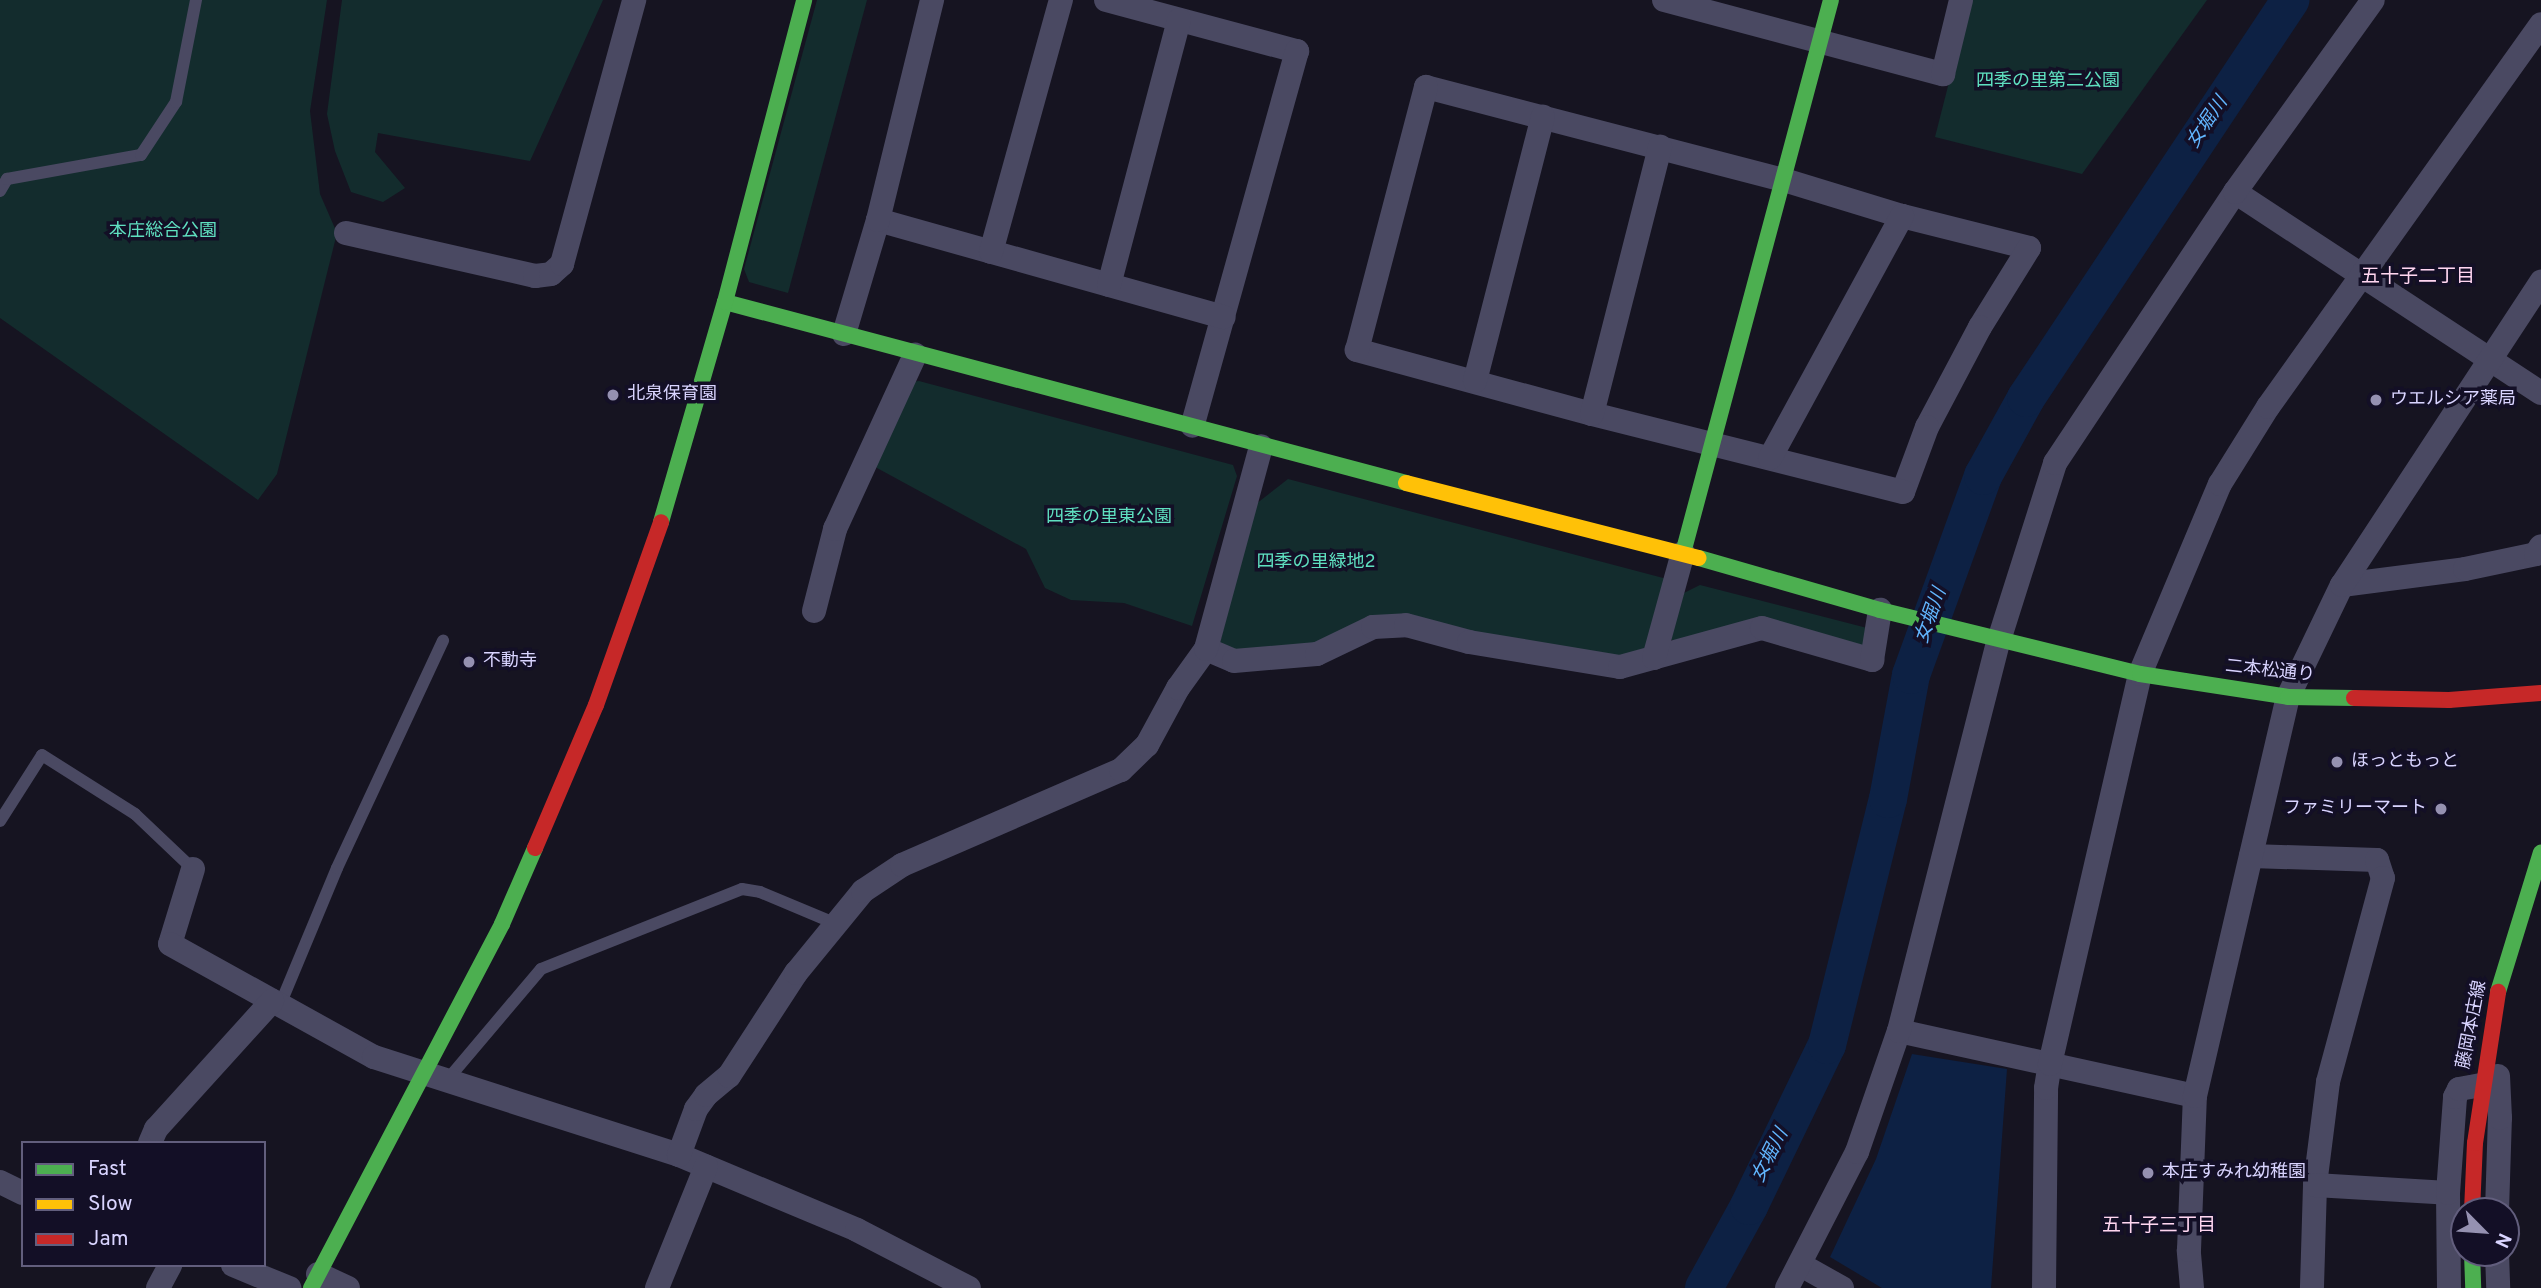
<!DOCTYPE html>
<meta charset="utf-8">
<style>
body{margin:0}
#map{position:relative;width:2541px;height:1288px;overflow:hidden;background:#161421;font-family:Overpass,"Noto Sans JP",sans-serif}
div>[style]{position:absolute}
.green>*{inset:0;background:#132c2d}
.water>*{inset:0;background:#0d2144}
.river>*{height:38px;margin:-19px;padding:0 19px;transform-origin:19px;border-radius:19px;background:#0d2144}
.lane>*{height:12px;margin:-6px;padding:0 6px;transform-origin:6px;border-radius:6px;background:#4a4962}
.street>*{height:24px;margin:-12px;padding:0 12px;transform-origin:12px;border-radius:12px;background:#4a4962}
.fast>*{height:16px;margin:-8px;padding:0 8px;transform-origin:8px;border-radius:8px;background:#4caf50}
.slow>*{height:16px;margin:-8px;padding:0 8px;transform-origin:8px;border-radius:8px;background:#ffc107}
.jam>*{height:16px;margin:-8px;padding:0 8px;transform-origin:8px;border-radius:8px;background:#c62828}
.dots>*{width:19px;height:19px;translate:-50% -50%;box-sizing:border-box;border:4px solid #130f26;border-radius:50%}
span{translate:-50% -50%;white-space:nowrap;text-align:center;line-height:1.15;-webkit-text-stroke:7px #130f26;paint-order:stroke}
.park-label{font-size:18px;color:#5fe0c0}
.poi-label{font-size:18px;color:#d9d4ff}
.left{translate:0 -50%;text-align:left}
.right{translate:-100% -50%;text-align:right}
.street-label{font-size:18px;color:#d9d4ff}
.water-label{font-size:19px;color:#62b6ff;font-style:italic}
.neighbourhood-label{font-size:19px;color:#ffd6f0}
.legend{position:absolute;left:21px;top:1141px;width:245px;height:126px;box-sizing:border-box;background:#130f26;border:2px solid #625e7d;margin:0;padding:9px 12px;list-style:none;font-size:21px;color:#d9d4ff}
.legend li{display:flex;align-items:center;gap:14px;height:35px}
.legend b{width:35px;border:2px solid #625e7d}
.north{position:absolute;left:2450px;top:1197px;width:70px;height:70px;box-sizing:border-box;background:#130f26;border:2px solid #625e7d;border-radius:50%;rotate:115deg;font-size:19px;font-weight:700;line-height:28px;text-align:center;color:#d9d4ff}
.north::after{content:'';display:block;margin:auto;width:24px;height:32px;background:#9591b1;clip-path:polygon(50% 0,100% 100%,50% 72%,0 100%)}
</style>
<div id="map">
<div class="green">
<div style="clip-path:polygon(0 0,327px 0,310px 111px,320px 194px,337px 233px,277px 474px,258px 500px,0 318px)"></div>
<div style="clip-path:polygon(342px 0,603px 0,530px 161px,378px 133px,375px 152px,405px 188px,383px 202px,351px 192px,335px 151px,327px 114px)"></div>
<div style="clip-path:polygon(817px 0,867px 0,788px 293px,749px 282px,744px 269px)"></div>
<div style="clip-path:polygon(1970px 0,2207px 0,2082px 174px,1935px 137px)"></div>
<div style="clip-path:polygon(919px 381px,1233px 465px,1237px 476px,1192px 626px,1124px 603px,1071px 600px,1045px 588px,1026px 549px,877px 468px,871px 461px,910px 382px)"></div>
<div style="clip-path:polygon(1288px 479px,1667px 579px,1646px 651px,1623px 660px,1460px 633px,1413px 616px,1316px 646px,1237px 653px,1220px 642px,1256px 504px)"></div>
<div style="clip-path:polygon(1700px 585px,1871px 629px,1868px 650px,1756px 621px,1685px 646px,1670px 639px,1684px 593px)"></div>
</div>
<div class="water">
<div style="clip-path:polygon(1912px 1054px,2007px 1069px,1991px 1288px,1882px 1288px,1830px 1257px,1876px 1159px)"></div>
</div>
<div class="river">
<div style="left:1704px;top:1288px;width:94px;rotate:-61.2deg"></div>
<div style="left:1749px;top:1206px;width:179px;rotate:-64.2deg"></div>
<div style="left:1827px;top:1045px;width:253px;rotate:-76.1deg"></div>
<div style="left:1888px;top:799px;width:126px;rotate:-79.5deg"></div>
<div style="left:1911px;top:675px;width:212px;rotate:-70.1deg"></div>
<div style="left:1983px;top:476px;width:89px;rotate:-61.1deg"></div>
<div style="left:2026px;top:398px;width:478px;rotate:-56.4deg"></div>
</div>
<div class="lane">
<div style="left:0;top:191px;width:14px;rotate:-60deg"></div>
<div style="left:7px;top:179px;width:136px;rotate:-10.2deg"></div>
<div style="left:141px;top:155px;width:64px;rotate:-56.6deg"></div>
<div style="left:176px;top:102px;width:104px;rotate:-78.9deg"></div>
<div style="left:0;top:821px;width:78px;rotate:-57.5deg"></div>
<div style="left:42px;top:755px;width:110px;rotate:32.4deg"></div>
<div style="left:135px;top:814px;width:80px;rotate:43.5deg"></div>
<div style="left:280px;top:1005px;width:148px;rotate:-67.4deg"></div>
<div style="left:337px;top:868px;width:251px;rotate:-65deg"></div>
<div style="left:448px;top:1079px;width:144px;rotate:-49.8deg"></div>
<div style="left:541px;top:969px;width:216px;rotate:-21.7deg"></div>
<div style="left:742px;top:889px;width:18px;rotate:9deg"></div>
<div style="left:760px;top:892px;width:80px;rotate:22.7deg"></div>
</div>
<div class="street">
<div style="left:1106px;top:0;width:198px;rotate:15deg"></div>
<div style="left:1297px;top:51px;width:389px;rotate:105.6deg"></div>
<div style="left:1664px;top:0;width:289px;rotate:14.9deg"></div>
<div style="left:1943px;top:74px;width:76px;rotate:-76.3deg"></div>
<div style="left:1426px;top:87px;width:370px;rotate:14.6deg"></div>
<div style="left:1784px;top:180px;width:123px;rotate:17deg"></div>
<div style="left:1902px;top:216px;width:131px;rotate:14.1deg"></div>
<div style="left:2029px;top:248px;width:93px;rotate:121.8deg"></div>
<div style="left:1980px;top:327px;width:113px;rotate:117.9deg"></div>
<div style="left:1927px;top:427px;width:69px;rotate:110.3deg"></div>
<div style="left:1903px;top:492px;width:321px;rotate:-165.9deg"></div>
<div style="left:1592px;top:414px;width:244px;rotate:-164.8deg"></div>
<div style="left:1357px;top:350px;width:272px;rotate:-75.3deg"></div>
<div style="left:2235px;top:192px;width:366px;rotate:33.3deg"></div>
<div style="left:878px;top:220px;width:359px;rotate:15.7deg"></div>
<div style="left:346px;top:233px;width:194px;rotate:12.8deg"></div>
<div style="left:535px;top:276px;width:16px;rotate:-7deg"></div>
<div style="left:551px;top:274px;width:15px;rotate:-42deg"></div>
<div style="left:562px;top:264px;width:274px;rotate:-74.7deg"></div>
<div style="left:991px;top:252px;width:262px;rotate:-74.5deg"></div>
<div style="left:1109px;top:285px;width:274px;rotate:-75.2deg"></div>
<div style="left:844px;top:334px;width:119px;rotate:-73.4deg"></div>
<div style="left:878px;top:220px;width:227px;rotate:-76.2deg"></div>
<div style="left:1475px;top:381px;width:273px;rotate:-75.6deg"></div>
<div style="left:1592px;top:414px;width:276px;rotate:-75.7deg"></div>
<div style="left:1770px;top:458px;width:276px;rotate:-61.4deg"></div>
<div style="left:2342px;top:585px;width:124px;rotate:-7.4deg"></div>
<div style="left:2465px;top:569px;width:73px;rotate:-11.9deg"></div>
<div style="left:2536px;top:554px;width:9px;rotate:-58deg"></div>
<div style="left:814px;top:611px;width:85px;rotate:-75.6deg"></div>
<div style="left:835px;top:529px;width:192px;rotate:-65.3deg"></div>
<div style="left:1206px;top:649px;width:30px;rotate:23deg"></div>
<div style="left:1234px;top:661px;width:83px;rotate:-4.8deg"></div>
<div style="left:1317px;top:654px;width:62px;rotate:-25.7deg"></div>
<div style="left:1373px;top:627px;width:33px;rotate:-3deg"></div>
<div style="left:1406px;top:625px;width:65px;rotate:15.1deg"></div>
<div style="left:1469px;top:642px;width:153px;rotate:9.4deg"></div>
<div style="left:1620px;top:667px;width:147px;rotate:-15.4deg"></div>
<div style="left:1762px;top:628px;width:115px;rotate:16.2deg"></div>
<div style="left:1872px;top:660px;width:51px;rotate:-80.9deg"></div>
<div style="left:1654px;top:658px;width:109px;rotate:-74.6deg"></div>
<div style="left:2251px;top:856px;width:126px;rotate:1.8deg"></div>
<div style="left:2377px;top:860px;width:19px;rotate:72deg"></div>
<div style="left:2383px;top:878px;width:211px;rotate:105.1deg"></div>
<div style="left:2328px;top:1082px;width:104px;rotate:97.2deg"></div>
<div style="left:2315px;top:1185px;width:103px;rotate:91.7deg"></div>
<div style="left:193px;top:869px;width:78px;rotate:107deg"></div>
<div style="left:170px;top:944px;width:233px;rotate:29deg"></div>
<div style="left:374px;top:1057px;width:320px;rotate:17.8deg"></div>
<div style="left:679px;top:1155px;width:193px;rotate:22.8deg"></div>
<div style="left:857px;top:1230px;width:126px;rotate:27.4deg"></div>
<div style="left:1899px;top:1031px;width:303px;rotate:12.4deg"></div>
<div style="left:150px;top:1143px;width:15px;rotate:-67deg"></div>
<div style="left:156px;top:1129px;width:173px;rotate:-47.8deg"></div>
<div style="left:679px;top:1155px;width:49px;rotate:-69.7deg"></div>
<div style="left:696px;top:1109px;width:17px;rotate:-54deg"></div>
<div style="left:706px;top:1095px;width:30px;rotate:-40deg"></div>
<div style="left:729px;top:1076px;width:123px;rotate:-57deg"></div>
<div style="left:796px;top:973px;width:106px;rotate:-50.7deg"></div>
<div style="left:863px;top:891px;width:47px;rotate:-33.7deg"></div>
<div style="left:902px;top:865px;width:239px;rotate:-23.5deg"></div>
<div style="left:1121px;top:770px;width:36px;rotate:-44deg"></div>
<div style="left:1147px;top:745px;width:65px;rotate:-61.5deg"></div>
<div style="left:1178px;top:688px;width:48px;rotate:-54.3deg"></div>
<div style="left:1206px;top:649px;width:210px;rotate:-74.8deg"></div>
<div style="left:0;top:1182px;width:25px;rotate:26deg"></div>
<div style="left:2315px;top:1185px;width:133px;rotate:3.4deg"></div>
<div style="left:2497px;top:1211px;width:93px;rotate:-88.2deg"></div>
<div style="left:2500px;top:1118px;width:42px;rotate:-92.7deg"></div>
<div style="left:2497px;top:1253px;width:35px;rotate:88deg"></div>
<div style="left:233px;top:1265px;width:61px;rotate:22.3deg"></div>
<div style="left:1801px;top:1265px;width:47px;rotate:29.3deg"></div>
<div style="left:318px;top:1274px;width:33px;rotate:25deg"></div>
<div style="left:158px;top:1288px;width:26px;rotate:-62deg"></div>
<div style="left:657px;top:1288px;width:131px;rotate:-68deg"></div>
<div style="left:1787px;top:1288px;width:153px;rotate:-62.8deg"></div>
<div style="left:1857px;top:1152px;width:128px;rotate:-70.9deg"></div>
<div style="left:1899px;top:1031px;width:404px;rotate:-75.7deg"></div>
<div style="left:1999px;top:640px;width:186px;rotate:-72.4deg"></div>
<div style="left:2055px;top:463px;width:325px;rotate:-56.4deg"></div>
<div style="left:2235px;top:192px;width:236px;rotate:-54.3deg"></div>
<div style="left:2044px;top:1288px;width:200px;rotate:-89.4deg"></div>
<div style="left:2046px;top:1088px;width:24px;rotate:-81deg"></div>
<div style="left:2050px;top:1064px;width:400px;rotate:-77deg"></div>
<div style="left:2140px;top:674px;width:206px;rotate:-67.2deg"></div>
<div style="left:2220px;top:484px;width:91px;rotate:-58.1deg"></div>
<div style="left:2268px;top:407px;width:470px;rotate:-54.5deg"></div>
<div style="left:2192px;top:1288px;width:38px;rotate:-95deg"></div>
<div style="left:2189px;top:1250px;width:154px;rotate:-87.8deg"></div>
<div style="left:2195px;top:1096px;width:410px;rotate:-76.9deg"></div>
<div style="left:2288px;top:697px;width:124px;rotate:-64.3deg"></div>
<div style="left:2342px;top:585px;width:363px;rotate:-56.7deg"></div>
<div style="left:2449px;top:1288px;width:95px;rotate:-90.6deg"></div>
<div style="left:2448px;top:1193px;width:96px;rotate:-85.8deg"></div>
<div style="left:2455px;top:1097px;width:9px;rotate:-63deg"></div>
<div style="left:2459px;top:1089px;width:22px;rotate:-10deg"></div>
</div>
<div class="fast">
<div style="left:725px;top:302px;width:705px;rotate:14.88deg"></div>
<div style="left:661px;top:522px;width:229px;rotate:-73.8deg"></div>
<div style="left:725px;top:302px;width:312px;rotate:-75.3deg"></div>
<div style="left:1683px;top:553px;width:572px;rotate:-75.02deg"></div>
<div style="left:1699px;top:558px;width:188px;rotate:16deg"></div>
<div style="left:1880px;top:610px;width:268px;rotate:13.8deg"></div>
<div style="left:2140px;top:674px;width:150px;rotate:8.8deg"></div>
<div style="left:2288px;top:697px;width:66px;rotate:0.9deg"></div>
<div style="left:2498px;top:992px;width:146px;rotate:-72.9deg"></div>
<div style="left:2472px;top:1253px;width:35px;rotate:88deg"></div>
<div style="left:311px;top:1288px;width:411px;rotate:-62.3deg"></div>
<div style="left:502px;top:924px;width:83px;rotate:-66.5deg"></div>
</div>
<div class="slow">
<div style="left:1406px;top:483px;width:302px;rotate:14.4deg"></div>
</div>
<div class="jam">
<div style="left:2354px;top:698px;width:95px;rotate:1.2deg"></div>
<div style="left:2449px;top:700px;width:92px;rotate:-4.4deg"></div>
<div style="left:535px;top:848px;width:155px;rotate:-66.9deg"></div>
<div style="left:596px;top:705px;width:194px;rotate:-70.4deg"></div>
<div style="left:2472px;top:1211px;width:68px;rotate:-87.5deg"></div>
<div style="left:2475px;top:1143px;width:153px;rotate:-81.3deg"></div>
</div>
<div class="dots">
<div style="left:613px;top:395px;background:#9591b1"></div>
<div style="left:2376px;top:400px;background:#9591b1"></div>
<div style="left:469px;top:662px;background:#9591b1"></div>
<div style="left:2337px;top:762px;background:#9591b1"></div>
<div style="left:2441px;top:809px;background:#9591b1"></div>
<div style="left:2148px;top:1173px;background:#9591b1"></div>
</div>
<div class="park-label">
<span style="left:2048px;top:82px">四季の里第二公園</span>
<span style="left:163px;top:232px">本庄総合公園</span>
<span style="left:1109px;top:518px">四季の里東公園</span>
<span style="left:1316px;top:563px">四季の里緑地2</span>
</div>
<div class="poi-label">
<span class="left" style="left:627px;top:395px">北泉保育園</span>
<span class="left" style="left:2390px;top:400px">ウエルシア薬局</span>
<span class="left" style="left:483px;top:662px">不動寺</span>
<span class="left" style="left:2351px;top:762px">ほっともっと</span>
<span class="right" style="left:2427px;top:809px">ファミリーマート</span>
<span class="left" style="left:2162px;top:1173px">本庄すみれ幼稚園</span>
</div>
<div class="street-label">
<span style="left:2270px;top:672px;rotate:6deg">二本松通り</span>
<span style="left:2473px;top:1025px;rotate:-79deg">藤岡本庄線</span>
</div>
<div class="water-label">
<span style="left:2208px;top:123px;rotate:-56deg">女堀川</span>
<span style="left:1932px;top:616px;rotate:-70deg">女堀川</span>
<span style="left:1771px;top:1156px;rotate:-63deg">女堀川</span>
</div>
<div class="neighbourhood-label">
<span style="left:2418px;top:278px">五十子二丁目</span>
<span style="left:2159px;top:1227px">五十子三丁目</span>
</div>
<ul class="legend">
<li><b style="height:9px;background:#4caf50"></b>Fast</li>
<li><b style="height:9px;background:#ffc107"></b>Slow</li>
<li><b style="height:9px;background:#c62828"></b>Jam</li>
</ul>
<div class="north">N</div>
</div>
